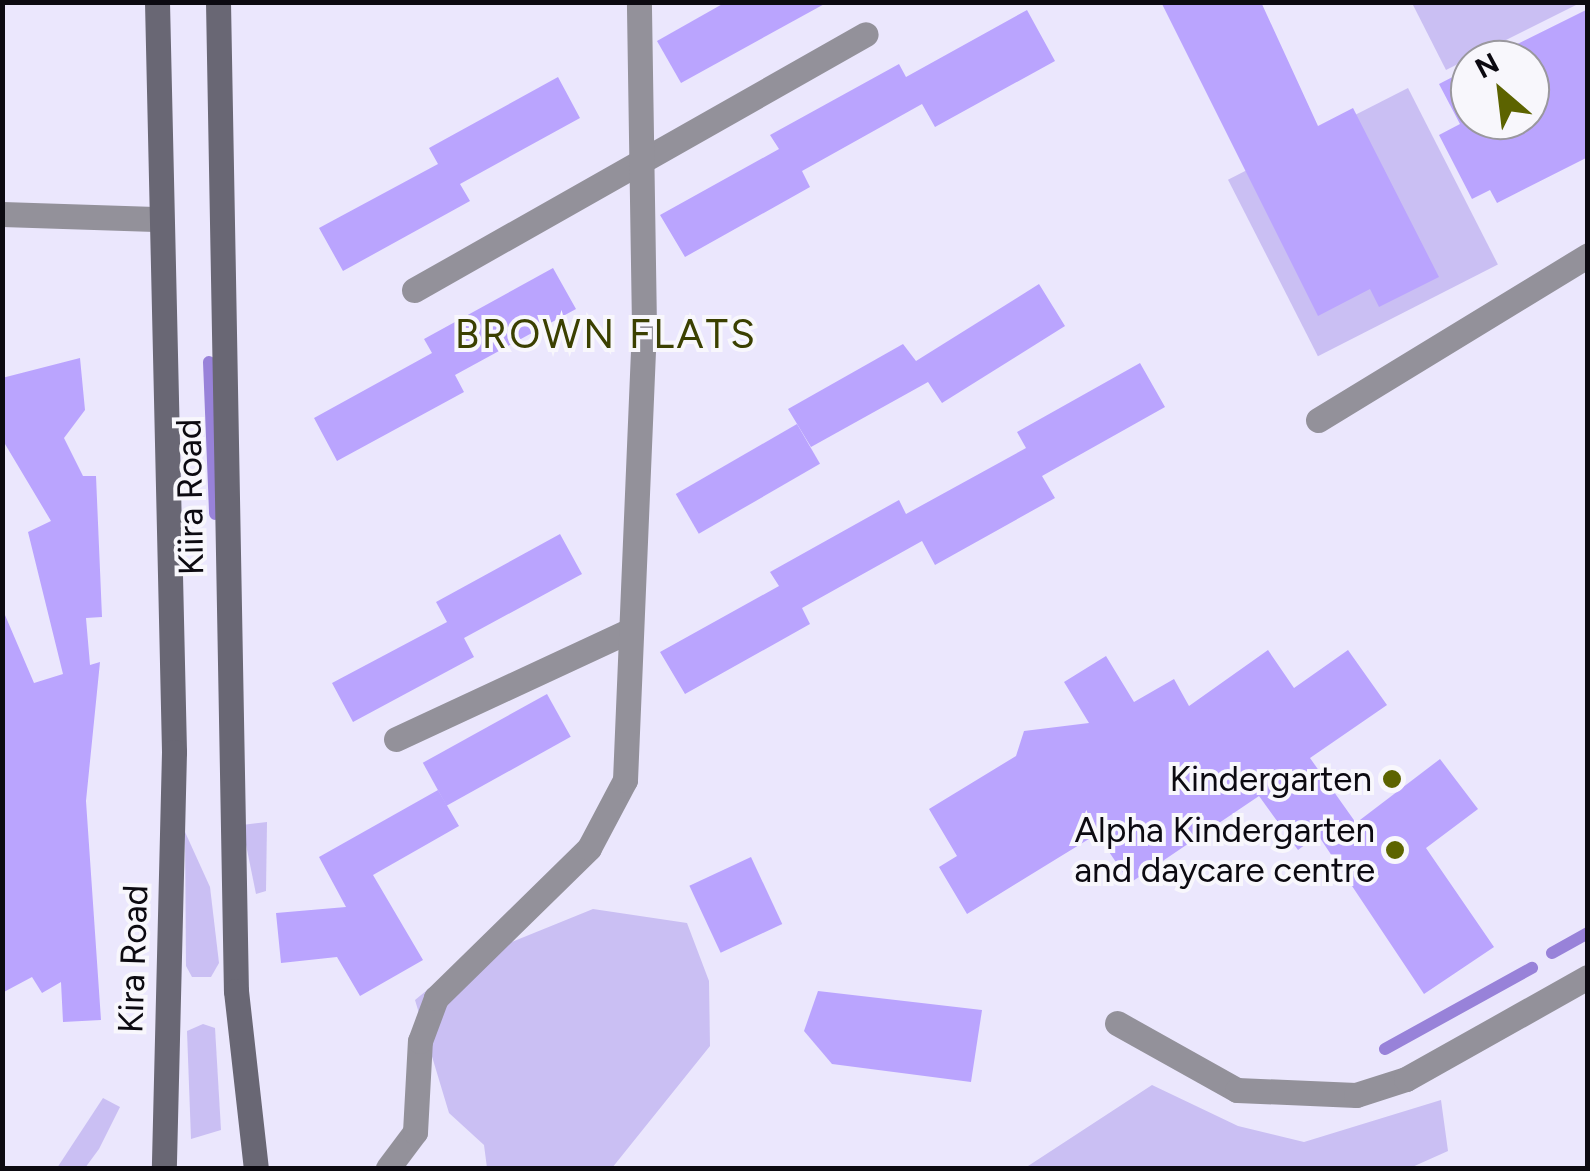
<!DOCTYPE html>
<style>
body{margin:0}
#map{position:relative;width:1590px;height:1171px;overflow:hidden;background:#ebe7fd;font-family:Figtree,sans-serif}
div>[style]{position:absolute}
.green>*{inset:0;background:#cabff3;transform-origin:0 0}
.stream>*{height:12px;margin:-6px;padding:0 6px;transform-origin:6px;border-radius:6px;background:#9882d9}
.building>*{inset:0;background:#baa4fe;transform-origin:0 0}
.minor>*{height:25px;margin:-12.5px;padding:0 12.5px;transform-origin:12.5px;border-radius:12.5px;background:#93919a}
.secondary>*{height:25px;margin:-12.5px;padding:0 12.5px;transform-origin:12.5px;border-radius:12.5px;background:#696774}
.dots>*{width:28px;height:28px;translate:-50% -50%;box-sizing:border-box;border:5px solid #f8f7fc;border-radius:50%}
span{translate:-50% -50%;white-space:nowrap;text-align:center;line-height:1.15;-webkit-text-stroke:8px #f8f7fc;paint-order:stroke}
.street-label{font-size:35px;color:#0c0a11}
.poi-label{font-size:35px;color:#0c0a11}
.right{translate:-100% -50%;text-align:right}
.quarter-label{font-size:40px;color:#3b4000;letter-spacing:2.5px}
.frame{position:absolute;inset:0;border:5px solid #0c0a11;pointer-events:none}
.north{position:absolute;left:1450px;top:40px;width:100px;height:100px;box-sizing:border-box;background:#f8f7fc;border:2px solid #9a989e;border-radius:50%;rotate:332deg;font-size:28px;font-weight:700;line-height:40px;text-align:center;color:#0c0a11}
.north::after{content:'';display:block;margin:auto;width:35px;height:45px;background:#5c6300;clip-path:polygon(50% 0,100% 100%,50% 72%,0 100%)}
</style>
<div id="map">
<div class="green">
<div style="clip-path:polygon(1412px 3px,1580px 3px,1446px 70px)"></div>
<div style="left:1408px;top:88px;width:198px;height:202px;rotate:63deg"></div>
<div style="clip-path:polygon(267px 822px,266px 891px,256px 894px,242px 825px)"></div>
<div style="clip-path:polygon(185px 832px,210px 887px,219px 963px,211px 977px,192px 977px,186px 966px)"></div>
<div style="clip-path:polygon(593px 909px,687px 923px,709px 981px,710px 1046px,612px 1168px,487px 1168px,484px 1145px,449px 1113px,415px 1000px,460px 963px)"></div>
<div style="clip-path:polygon(203px 1024px,215px 1028px,221px 1130px,191px 1139px,187px 1031px)"></div>
<div style="clip-path:polygon(1152px 1085px,1238px 1126px,1304px 1142px,1441px 1100px,1448px 1151px,1410px 1168px,1025px 1168px)"></div>
<div style="clip-path:polygon(103px 1098px,120px 1107px,99px 1149px,85px 1168px,57px 1168px)"></div>
</div>
<div class="stream">
<div style="left:209px;top:362px;width:152px;rotate:87.7deg"></div>
<div style="left:1552px;top:953px;width:41px;rotate:-29.1deg"></div>
<div style="left:1385px;top:1049px;width:168px;rotate:-28.9deg"></div>
</div>
<div class="building">
<div style="clip-path:polygon(726px 2px,828px 2px,681px 83px,657px 41px)"></div>
<div style="clip-path:polygon(1161px 2px,1261px 2px,1318px 126px,1353px 108px,1439px 277px,1379px 307px,1370px 289px,1318px 316px)"></div>
<div style="clip-path:polygon(1588px 9px,1588px 157px,1497px 203px,1490px 190px,1472px 199px,1439px 135px,1460px 124px,1439px 84px,1470px 68px,1470px 120px,1530px 120px,1530px 60px,1485px 60px)"></div>
<div style="clip-path:polygon(1027px 10px,1055px 61px,935px 127px,922px 104px,802px 171px,810px 187px,685px 257px,660px 215px,779px 149px,770px 135px,899px 64px,906px 77px)"></div>
<div style="clip-path:polygon(558px 77px,580px 118px,460px 184px,470px 201px,343px 271px,319px 228px,438px 164px,429px 148px)"></div>
<div style="clip-path:polygon(553px 268px,576px 309px,455px 375px,464px 392px,337px 461px,314px 418px,432px 353px,424px 339px)"></div>
<div style="clip-path:polygon(1039px 284px,1065px 326px,942px 403px,928px 382px,811px 447px,788px 409px,903px 344px,916px 361px)"></div>
<div style="clip-path:polygon(80px 358px,85px 410px,64px 438px,83px 476px,96px 476px,102px 617px,86px 618px,90px 665px,100px 662px,86px 801px,101px 1020px,63px 1022px,61px 982px,42px 993px,32px 977px,2px 993px,2px 608px,34px 683px,63px 674px,28px 532px,51px 521px,2px 439px,2px 378px)"></div>
<div style="clip-path:polygon(1140px 363px,1165px 407px,1042px 476px,1055px 498px,935px 565px,922px 541px,802px 608px,810px 624px,685px 694px,660px 652px,779px 586px,770px 572px,899px 500px,906px 514px,1026px 448px,1017px 432px)"></div>
<div style="left:797px;top:424px;width:46px;height:140px;rotate:60deg"></div>
<div style="clip-path:polygon(560px 534px,582px 574px,464px 638px,474px 657px,353px 722px,332px 683px,447px 622px,436px 602px)"></div>
<div style="clip-path:polygon(1268px 650px,1294px 688px,1348px 650px,1387px 705px,1310px 758px,1356px 823px,1440px 759px,1478px 809px,1426px 848px,1494px 947px,1424px 994px,1318px 835px,1298px 850px,1259px 796px,1130px 883px,1097px 834px,967px 914px,939px 867px,957px 856px,929px 809px,1016px 756px,1024px 731px,1089px 723px,1064px 682px,1106px 656px,1134px 702px,1174px 679px,1189px 706px)"></div>
<div style="left:547px;top:694px;width:49px;height:142px;rotate:61deg"></div>
<div style="clip-path:polygon(438px 790px,459px 826px,373px 875px,423px 960px,360px 996px,337px 957px,281px 963px,276px 913px,346px 907px,319px 857px)"></div>
<div style="left:751px;top:857px;width:74px;height:68px;rotate:65deg"></div>
<div style="clip-path:polygon(818px 991px,982px 1010px,971px 1082px,832px 1064px,804px 1031px)"></div>
</div>
<div class="minor">
<div style="left:2px;top:214px;width:153px;rotate:1.9deg"></div>
<div style="left:414px;top:290px;width:519px;rotate:-29.53deg"></div>
<div style="left:1318px;top:420px;width:316px;rotate:-31.4deg"></div>
<div style="left:396px;top:739px;width:259px;rotate:-24.9deg"></div>
<div style="left:1117px;top:1023px;width:137px;rotate:29.2deg"></div>
<div style="left:1237px;top:1090px;width:119px;rotate:2.4deg"></div>
<div style="left:1356px;top:1095px;width:52px;rotate:-17.7deg"></div>
<div style="left:1406px;top:1079px;width:209px;rotate:-29.3deg"></div>
<div style="left:388px;top:1168px;width:45px;rotate:-53.1deg"></div>
<div style="left:415px;top:1132px;width:91px;rotate:-86.9deg"></div>
<div style="left:420px;top:1041px;width:46px;rotate:-69.6deg"></div>
<div style="left:436px;top:998px;width:214px;rotate:-44.4deg"></div>
<div style="left:589px;top:848px;width:77px;rotate:-62.1deg"></div>
<div style="left:625px;top:780px;width:453px;rotate:-87.6deg"></div>
<div style="left:644px;top:327px;width:325px;rotate:-90.9deg"></div>
</div>
<div class="secondary">
<div style="left:157px;top:2px;width:750px;rotate:88.7deg"></div>
<div style="left:174px;top:752px;width:416px;rotate:91.4deg"></div>
<div style="left:218px;top:2px;width:989px;rotate:88.96deg"></div>
<div style="left:236px;top:991px;width:178px;rotate:83.6deg"></div>
</div>
<div class="dots">
<div style="left:1392px;top:779px;background:#5c6300"></div>
<div style="left:1395px;top:850px;background:#5c6300"></div>
</div>
<div class="street-label">
<span style="left:190px;top:497px;rotate:-91deg">Kiira Road</span>
<span style="left:133px;top:959px;rotate:-88deg">Kira Road</span>
</div>
<div class="poi-label">
<span class="right" style="left:1372px;top:779px">Kindergarten</span>
<span class="right" style="left:1375px;top:850px">Alpha Kindergarten<br>and daycare centre</span>
</div>
<div class="quarter-label">
<span style="left:606px;top:334px">BROWN FLATS</span>
</div>
<div class="frame"></div>
<div class="north">N</div>
</div>
